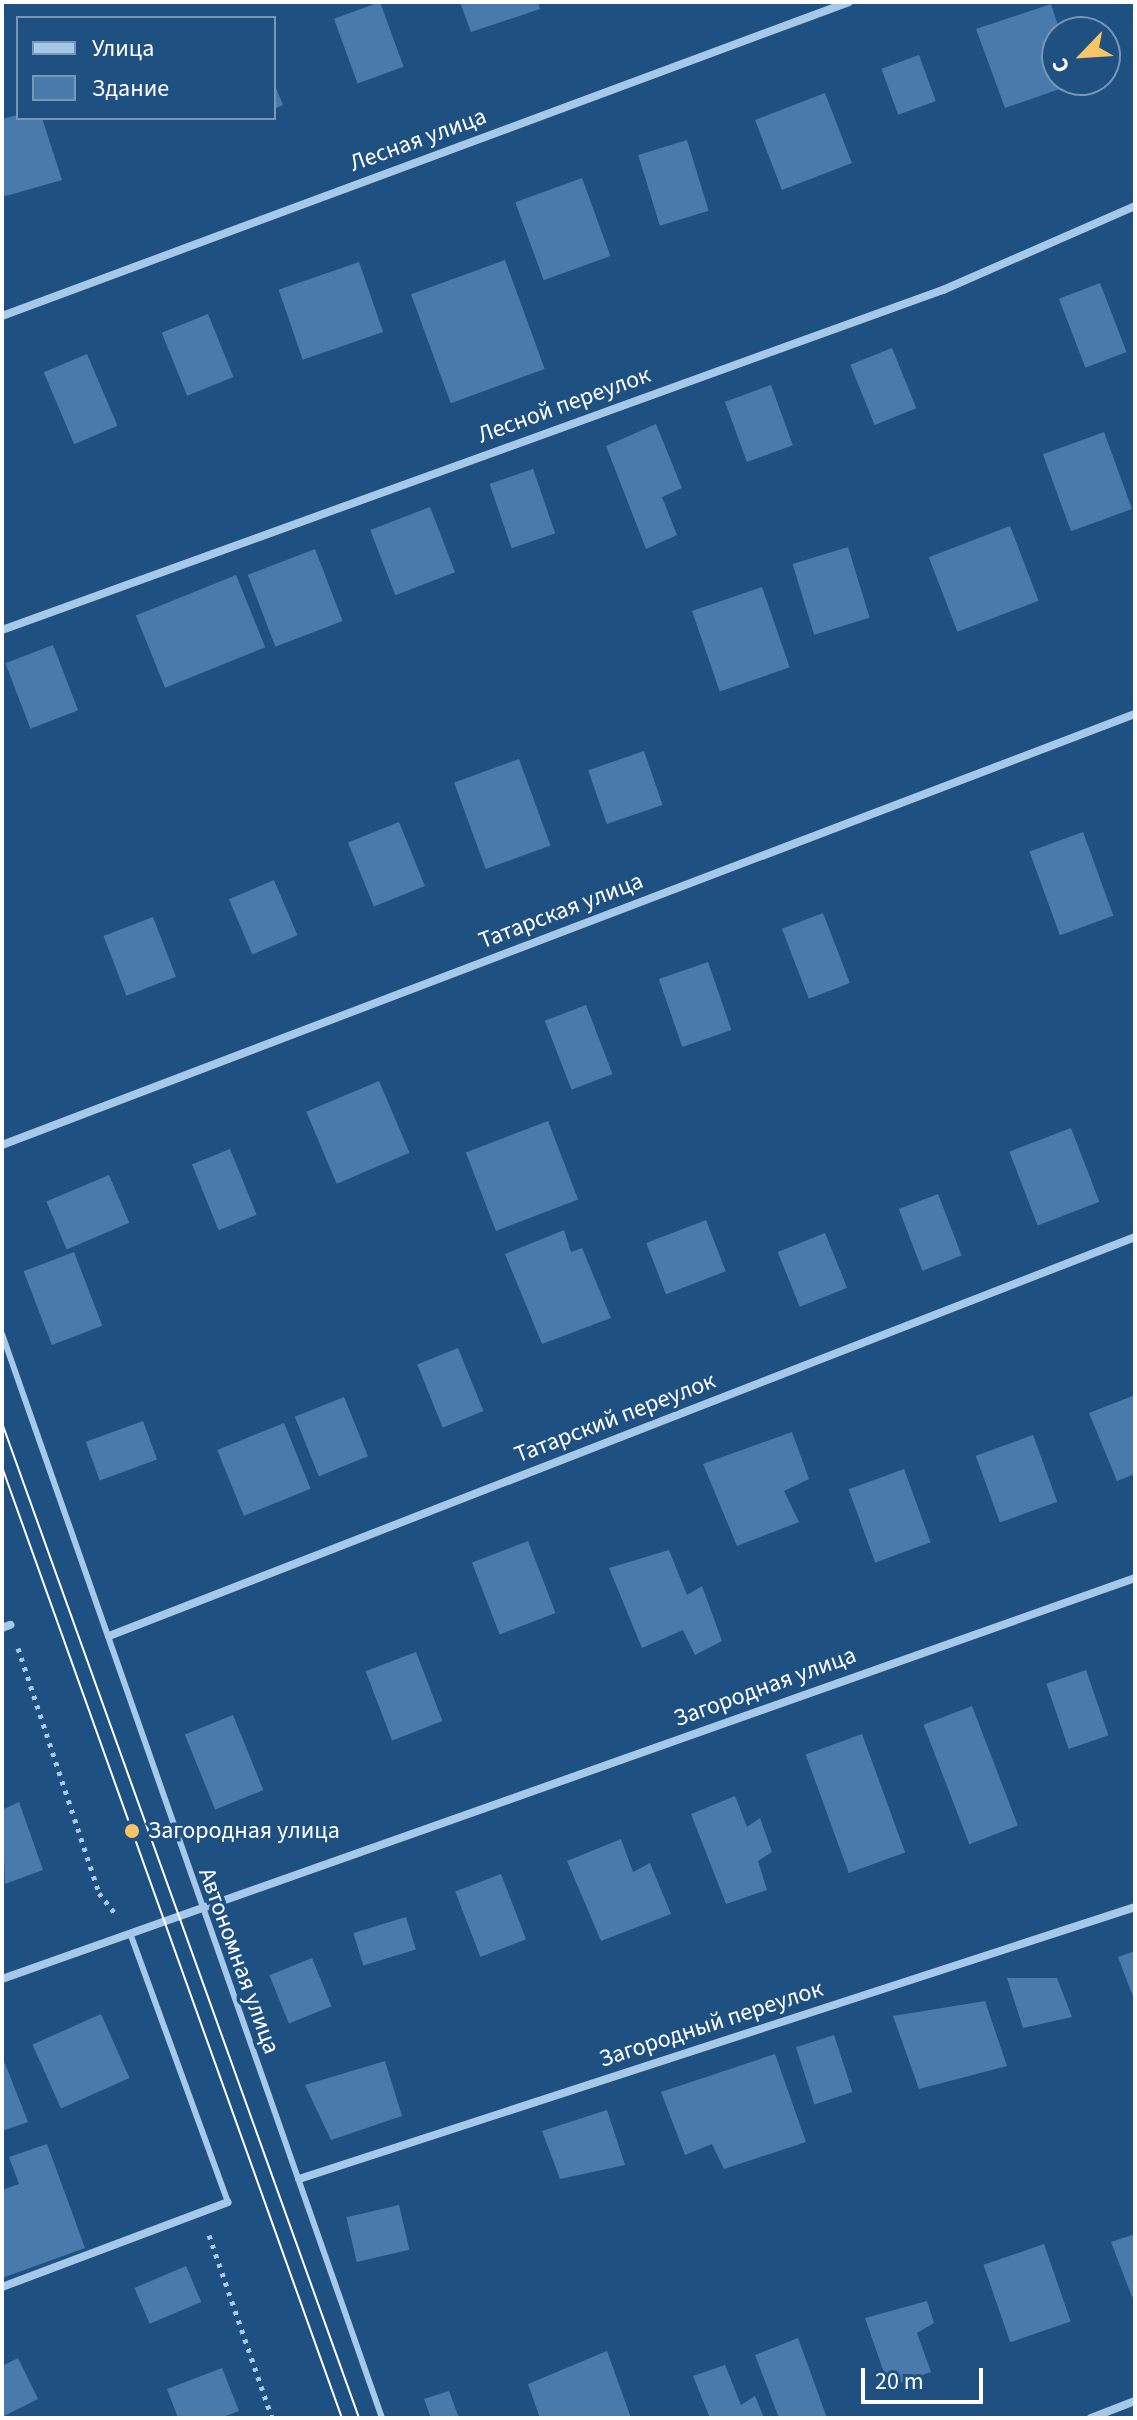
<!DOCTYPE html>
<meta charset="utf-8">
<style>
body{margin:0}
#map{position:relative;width:1137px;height:2420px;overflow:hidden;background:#1f5082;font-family:"Source Sans 3",sans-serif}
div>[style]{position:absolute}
.building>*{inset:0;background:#487aab;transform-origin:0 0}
.path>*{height:5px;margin-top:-2.5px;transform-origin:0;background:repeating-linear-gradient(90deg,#a6c8e9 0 4px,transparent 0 10px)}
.lane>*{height:6px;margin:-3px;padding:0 3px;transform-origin:3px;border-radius:3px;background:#a6c8e9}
.street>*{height:8px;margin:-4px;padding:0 4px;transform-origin:4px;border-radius:4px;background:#a6c8e9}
.tram>*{height:2px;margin:-1px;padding:0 1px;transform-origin:1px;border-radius:1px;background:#fff}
.dots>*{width:22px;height:22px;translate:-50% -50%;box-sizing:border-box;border:4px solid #1f5082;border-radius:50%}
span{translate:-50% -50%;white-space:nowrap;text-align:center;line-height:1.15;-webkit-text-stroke:7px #1f5082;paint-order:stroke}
.street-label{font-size:24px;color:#fff}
.poi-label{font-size:24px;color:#fff}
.left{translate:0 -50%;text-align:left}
.frame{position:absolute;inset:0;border:4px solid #fff;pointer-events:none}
.legend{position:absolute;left:16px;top:16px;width:260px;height:104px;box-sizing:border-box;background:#1f5082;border:2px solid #7996b4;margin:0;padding:10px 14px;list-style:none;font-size:24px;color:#fff}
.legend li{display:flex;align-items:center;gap:16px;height:40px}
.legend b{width:40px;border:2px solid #7996b4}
.north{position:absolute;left:1041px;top:16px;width:80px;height:80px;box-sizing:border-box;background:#1f5082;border:2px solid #7996b4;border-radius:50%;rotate:245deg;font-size:22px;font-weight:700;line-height:32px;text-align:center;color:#fff}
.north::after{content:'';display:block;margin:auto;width:28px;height:36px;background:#f7c566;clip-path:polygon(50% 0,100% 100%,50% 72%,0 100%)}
.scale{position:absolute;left:861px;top:2368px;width:122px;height:36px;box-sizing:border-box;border:4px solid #fff;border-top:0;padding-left:10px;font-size:24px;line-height:28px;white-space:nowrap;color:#fff;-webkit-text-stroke:6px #1f5082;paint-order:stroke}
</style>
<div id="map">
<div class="building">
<div style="left:380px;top:2px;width:69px;height:49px;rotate:70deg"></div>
<div style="clip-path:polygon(460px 2px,538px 2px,540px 9px,471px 32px)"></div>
<div style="clip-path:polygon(1051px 4px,1060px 32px,1057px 80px,1077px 83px,1005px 108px,976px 29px)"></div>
<div style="left:919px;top:55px;width:49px;height:40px;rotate:70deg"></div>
<div style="clip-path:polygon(274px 83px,283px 105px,274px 109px)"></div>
<div style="left:825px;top:93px;width:75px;height:75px;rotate:69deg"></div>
<div style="clip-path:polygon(18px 115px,42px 118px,62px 180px,2px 197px,2px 119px)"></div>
<div style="left:687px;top:140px;width:74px;height:51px;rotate:73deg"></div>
<div style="left:582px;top:178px;width:83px;height:71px;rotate:70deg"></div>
<div style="left:505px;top:260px;width:116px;height:100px;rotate:70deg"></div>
<div style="left:359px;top:262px;width:74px;height:85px;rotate:71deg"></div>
<div style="left:1100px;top:283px;width:74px;height:44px;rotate:69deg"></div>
<div style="left:208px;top:314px;width:68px;height:50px;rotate:68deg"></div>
<div style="left:892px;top:348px;width:65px;height:45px;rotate:68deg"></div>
<div style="left:87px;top:354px;width:78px;height:47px;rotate:67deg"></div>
<div style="left:771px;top:385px;width:64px;height:49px;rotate:70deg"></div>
<div style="clip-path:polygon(656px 424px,682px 488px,662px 497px,677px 535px,646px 549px,606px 446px)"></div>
<div style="left:1104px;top:432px;width:82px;height:65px;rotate:70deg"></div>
<div style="left:533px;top:469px;width:68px;height:46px;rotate:71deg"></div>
<div style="left:430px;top:507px;width:70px;height:64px;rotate:69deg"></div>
<div style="left:1010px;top:526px;width:80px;height:87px;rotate:69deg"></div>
<div style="left:848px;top:547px;width:74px;height:58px;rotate:73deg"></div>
<div style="left:315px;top:549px;width:77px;height:72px;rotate:69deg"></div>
<div style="left:236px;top:575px;width:78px;height:108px;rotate:68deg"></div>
<div style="left:762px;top:587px;width:85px;height:74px;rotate:71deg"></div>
<div style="left:53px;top:645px;width:70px;height:51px;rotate:69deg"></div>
<div style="left:644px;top:751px;width:57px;height:59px;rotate:71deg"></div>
<div style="left:519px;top:759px;width:92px;height:69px;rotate:70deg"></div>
<div style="left:399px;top:822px;width:69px;height:55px;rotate:68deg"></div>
<div style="left:1083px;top:832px;width:89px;height:57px;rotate:70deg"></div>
<div style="left:274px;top:880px;width:60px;height:49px;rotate:67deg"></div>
<div style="left:823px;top:913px;width:75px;height:44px;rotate:69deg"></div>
<div style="left:153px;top:917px;width:64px;height:53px;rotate:69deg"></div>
<div style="left:708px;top:962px;width:72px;height:52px;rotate:71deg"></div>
<div style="left:586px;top:1005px;width:74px;height:44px;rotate:69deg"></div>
<div style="left:379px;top:1081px;width:78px;height:79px;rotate:67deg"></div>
<div style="left:548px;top:1121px;width:84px;height:88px;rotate:69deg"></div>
<div style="left:1071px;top:1128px;width:79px;height:66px;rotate:69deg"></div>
<div style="left:230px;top:1149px;width:71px;height:41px;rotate:68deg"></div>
<div style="left:109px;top:1175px;width:52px;height:68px;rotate:67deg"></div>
<div style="left:938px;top:1194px;width:66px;height:42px;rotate:69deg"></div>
<div style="left:706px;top:1220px;width:55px;height:64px;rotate:69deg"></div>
<div style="clip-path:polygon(564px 1230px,571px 1252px,582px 1248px,611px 1318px,542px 1344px,505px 1254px)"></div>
<div style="left:825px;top:1233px;width:59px;height:51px;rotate:68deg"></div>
<div style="left:74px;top:1252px;width:79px;height:54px;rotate:69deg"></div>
<div style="left:458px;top:1348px;width:68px;height:44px;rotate:68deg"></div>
<div style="clip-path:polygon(1135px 1395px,1135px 1474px,1117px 1481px,1089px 1413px)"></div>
<div style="left:344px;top:1397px;width:64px;height:53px;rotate:68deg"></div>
<div style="left:143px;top:1421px;width:41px;height:61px;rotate:70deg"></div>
<div style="left:284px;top:1423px;width:71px;height:72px;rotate:68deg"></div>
<div style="clip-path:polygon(792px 1432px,809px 1479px,784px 1491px,799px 1522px,737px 1546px,703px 1464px)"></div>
<div style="left:1033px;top:1435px;width:71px;height:61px;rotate:70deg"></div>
<div style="left:904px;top:1469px;width:78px;height:59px;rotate:70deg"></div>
<div style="left:528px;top:1541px;width:77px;height:60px;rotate:69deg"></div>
<div style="clip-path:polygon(669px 1550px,687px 1595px,702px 1586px,722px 1641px,695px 1655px,683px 1630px,642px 1648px,609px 1568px)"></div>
<div style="left:416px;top:1652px;width:74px;height:54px;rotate:69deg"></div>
<div style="left:1086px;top:1670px;width:69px;height:42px;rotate:71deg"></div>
<div style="left:972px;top:1706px;width:128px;height:52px;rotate:69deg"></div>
<div style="left:233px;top:1715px;width:81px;height:52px;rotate:68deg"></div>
<div style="left:862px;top:1734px;width:126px;height:60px;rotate:70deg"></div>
<div style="clip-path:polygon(735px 1796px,747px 1827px,760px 1818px,772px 1852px,758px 1861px,767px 1890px,726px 1904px,691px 1814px)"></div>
<div style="clip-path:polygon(19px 1802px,43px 1870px,5px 1884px,2px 1810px)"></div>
<div style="clip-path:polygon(621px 1839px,633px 1872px,650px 1863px,671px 1914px,601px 1941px,567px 1861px)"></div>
<div style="left:501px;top:1874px;width:70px;height:49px;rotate:69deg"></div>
<div style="left:406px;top:1917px;width:34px;height:55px;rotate:73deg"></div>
<div style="clip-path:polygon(1135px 1951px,1135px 2002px,1118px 1957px)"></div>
<div style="left:312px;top:1958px;width:52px;height:46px;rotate:68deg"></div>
<div style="clip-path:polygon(1007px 1978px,1057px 1978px,1072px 2017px,1023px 2028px)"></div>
<div style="clip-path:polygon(985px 2001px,1007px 2066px,919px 2089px,893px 2016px)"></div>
<div style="left:101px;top:2014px;width:70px;height:75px;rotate:66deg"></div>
<div style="left:834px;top:2035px;width:60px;height:40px;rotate:72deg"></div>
<div style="clip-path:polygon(775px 2054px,806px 2142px,724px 2169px,712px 2144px,685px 2155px,661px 2092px)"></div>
<div style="clip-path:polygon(2px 2056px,28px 2122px,2px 2131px)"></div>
<div style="clip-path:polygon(385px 2061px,402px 2116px,331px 2140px,305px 2085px)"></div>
<div style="clip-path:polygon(607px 2110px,625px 2165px,560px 2179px,542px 2131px)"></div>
<div style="clip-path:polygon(47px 2144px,85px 2248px,2px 2278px,2px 2190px,19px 2184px,9px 2157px)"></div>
<div style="left:399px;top:2205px;width:46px;height:54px;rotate:77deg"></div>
<div style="clip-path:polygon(1135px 2234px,1135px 2296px,1132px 2297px,1111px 2242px)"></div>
<div style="left:1044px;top:2244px;width:82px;height:64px;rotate:71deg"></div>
<div style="left:186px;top:2266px;width:39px;height:56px;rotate:67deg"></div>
<div style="clip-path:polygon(927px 2301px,934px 2323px,917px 2333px,931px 2372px,889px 2387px,865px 2318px)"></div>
<div style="clip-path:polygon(798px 2338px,827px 2418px,779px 2418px,755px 2355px)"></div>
<div style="clip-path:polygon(607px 2351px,631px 2418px,540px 2418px,528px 2384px)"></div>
<div style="clip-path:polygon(18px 2358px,38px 2399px,2px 2417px,2px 2366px)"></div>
<div style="clip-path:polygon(725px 2365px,741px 2405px,755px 2396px,764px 2418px,710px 2418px,693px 2376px)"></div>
<div style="clip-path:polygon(222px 2368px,239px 2411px,220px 2418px,178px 2418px,167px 2389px)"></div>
<div style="clip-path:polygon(449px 2391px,459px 2418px,431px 2418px,424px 2399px)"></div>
</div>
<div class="path">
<div style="left:18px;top:1648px;width:258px;rotate:71.7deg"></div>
<div style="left:99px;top:1893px;width:28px;rotate:52deg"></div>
<div style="left:209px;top:2235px;width:194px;rotate:71deg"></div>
</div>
<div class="lane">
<div style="left:2px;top:1334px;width:1149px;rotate:70.68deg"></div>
<div style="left:130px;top:1933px;width:286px;rotate:70deg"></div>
</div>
<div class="street">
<div style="left:2px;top:316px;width:903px;rotate:-20.34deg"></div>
<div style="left:2px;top:630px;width:1001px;rotate:-19.87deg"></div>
<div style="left:943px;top:290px;width:210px;rotate:-23.6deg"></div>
<div style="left:2px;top:1145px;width:1212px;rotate:-20.83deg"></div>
<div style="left:2px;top:1628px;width:9px;rotate:-21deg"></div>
<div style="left:109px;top:1636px;width:1101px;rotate:-21.25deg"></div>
<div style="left:2px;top:1979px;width:1202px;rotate:-19.49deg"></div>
<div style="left:299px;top:2179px;width:879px;rotate:-18.02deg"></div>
<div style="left:2px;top:2287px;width:241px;rotate:-20.6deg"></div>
<div style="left:1091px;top:2418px;width:47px;rotate:-21.1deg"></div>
</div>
<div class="tram">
<div style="left:2px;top:1423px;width:1057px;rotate:70.26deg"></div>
<div style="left:2px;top:1467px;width:1010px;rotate:70.33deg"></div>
</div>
<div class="dots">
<div style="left:132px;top:1831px;background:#f7c566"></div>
</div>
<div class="street-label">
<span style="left:418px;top:140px;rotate:-20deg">Лесная улица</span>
<span style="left:564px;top:405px;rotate:-20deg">Лесной переулок</span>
<span style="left:561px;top:911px;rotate:-21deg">Татарская улица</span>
<span style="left:615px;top:1418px;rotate:-21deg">Татарский переулок</span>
<span style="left:765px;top:1687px;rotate:-20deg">Загородная улица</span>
<span style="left:239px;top:1961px;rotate:70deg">Автономная улица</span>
<span style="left:711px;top:2024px;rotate:-18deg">Загородный переулок</span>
</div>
<div class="poi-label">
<span class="left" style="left:148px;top:1831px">Загородная улица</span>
</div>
<div class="frame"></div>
<ul class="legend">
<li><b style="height:10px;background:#a6c8e9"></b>Улица</li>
<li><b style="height:22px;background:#487aab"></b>Здание</li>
</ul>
<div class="north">С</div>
<div class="scale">20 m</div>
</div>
